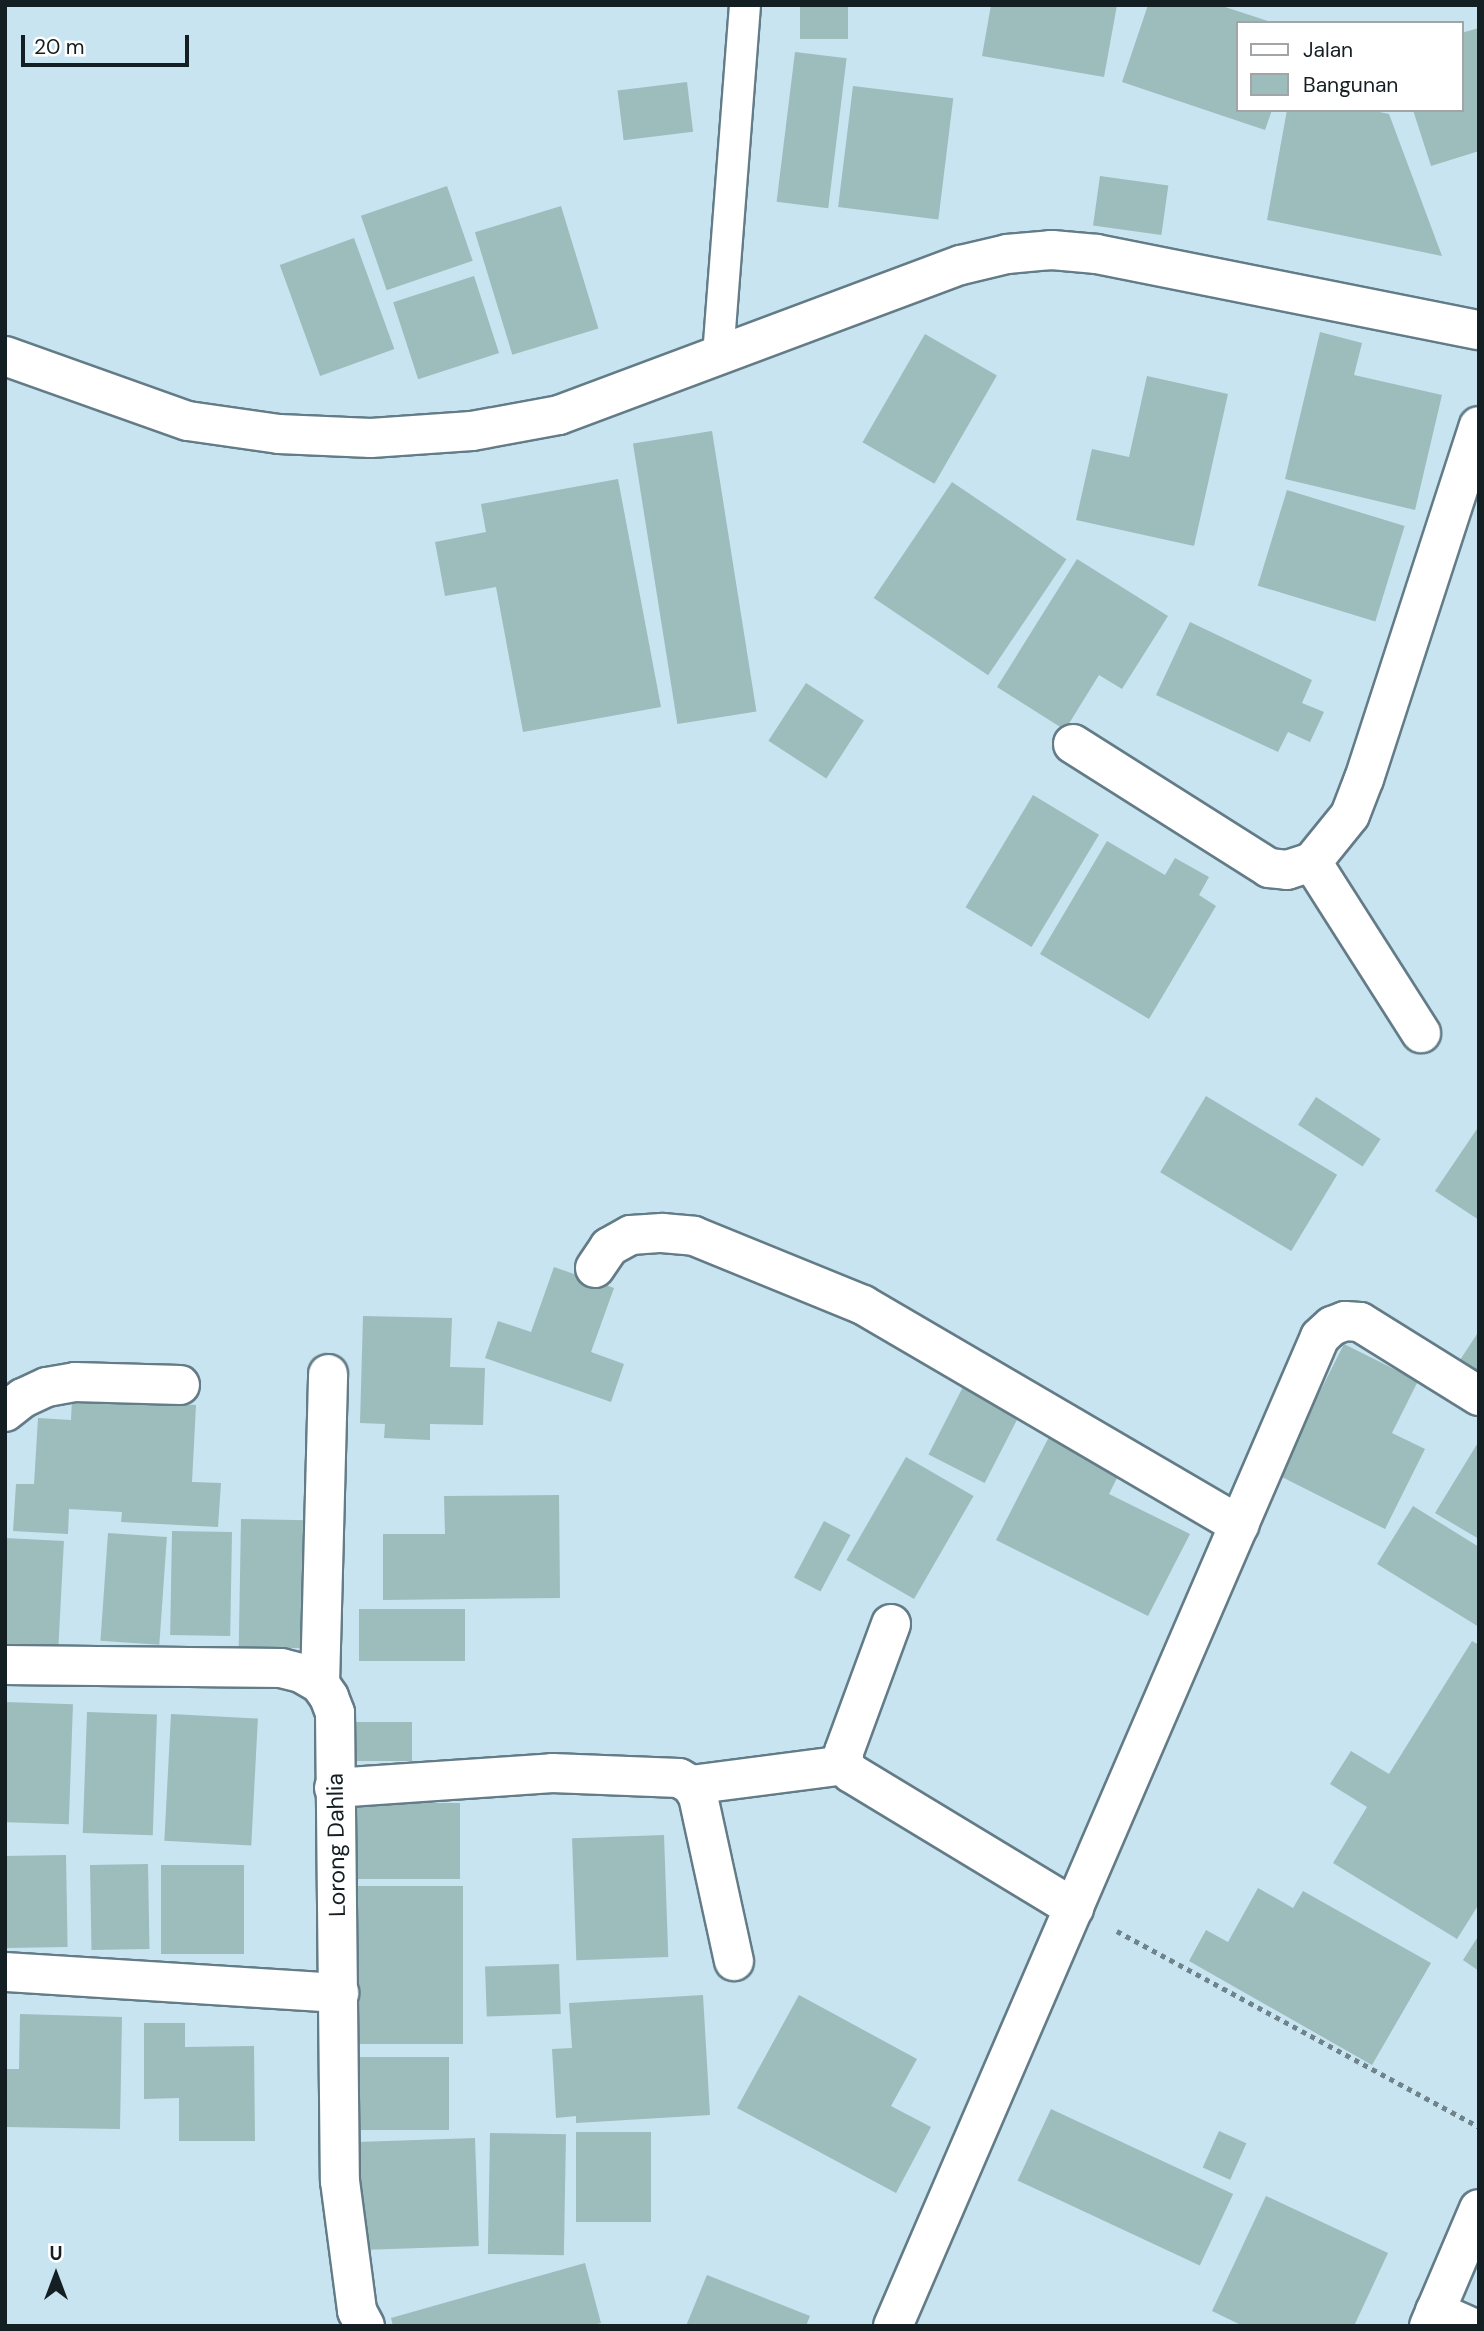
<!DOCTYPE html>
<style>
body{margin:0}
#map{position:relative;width:1484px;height:2331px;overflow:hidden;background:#c8e4f0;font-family:"DM Sans",sans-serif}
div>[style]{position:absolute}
.building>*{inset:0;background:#9dbcbc;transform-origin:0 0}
.path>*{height:4.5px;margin-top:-2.25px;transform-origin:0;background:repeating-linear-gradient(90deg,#6f838b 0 5px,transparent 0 10px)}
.roads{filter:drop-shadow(2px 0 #637c87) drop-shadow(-2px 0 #637c87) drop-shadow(0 2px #637c87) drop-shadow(0 -2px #637c87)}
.service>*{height:30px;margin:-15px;padding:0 15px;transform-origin:15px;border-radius:15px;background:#fff}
.minor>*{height:38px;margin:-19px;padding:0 19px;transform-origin:19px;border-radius:19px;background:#fff}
.tertiary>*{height:38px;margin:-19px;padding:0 19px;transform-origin:19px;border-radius:19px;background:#fff}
span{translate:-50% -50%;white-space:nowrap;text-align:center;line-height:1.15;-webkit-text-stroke:5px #fff;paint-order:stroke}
.street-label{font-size:23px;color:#141f23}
.frame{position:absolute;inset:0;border:7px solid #141f23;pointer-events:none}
.legend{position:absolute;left:1236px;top:21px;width:228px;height:91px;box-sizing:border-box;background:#fff;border:2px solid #a1a5a7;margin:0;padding:9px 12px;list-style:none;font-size:21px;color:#141f23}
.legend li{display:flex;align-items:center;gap:14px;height:35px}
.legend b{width:35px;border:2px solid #a1a5a7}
.north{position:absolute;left:21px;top:2240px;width:70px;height:70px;-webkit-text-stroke:5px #fff;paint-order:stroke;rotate:0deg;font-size:19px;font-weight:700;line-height:28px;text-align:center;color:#141f23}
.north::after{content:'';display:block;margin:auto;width:24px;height:32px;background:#141f23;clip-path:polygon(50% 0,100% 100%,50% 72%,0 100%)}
.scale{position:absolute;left:21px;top:35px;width:168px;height:32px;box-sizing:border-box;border:4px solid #141f23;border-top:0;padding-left:9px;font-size:21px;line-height:24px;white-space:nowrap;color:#141f23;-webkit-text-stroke:5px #fff;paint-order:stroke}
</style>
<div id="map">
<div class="building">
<div style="left:800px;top:5px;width:48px;height:34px"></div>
<div style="clip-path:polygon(991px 5px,1117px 5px,1104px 77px,982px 56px)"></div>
<div style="clip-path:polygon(1148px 5px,1219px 5px,1271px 22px,1237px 23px,1237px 110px,1272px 110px,1265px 130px,1122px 82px)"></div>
<div style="clip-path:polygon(1479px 28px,1479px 151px,1431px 166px,1413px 110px,1461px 110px,1461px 33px)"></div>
<div style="left:795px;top:52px;width:52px;height:151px;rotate:7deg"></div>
<div style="left:687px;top:82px;width:50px;height:70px;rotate:83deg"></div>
<div style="left:853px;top:86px;width:101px;height:122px;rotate:7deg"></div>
<div style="clip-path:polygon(1287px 110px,1370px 110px,1389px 114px,1442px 256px,1267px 220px)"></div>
<div style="left:1100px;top:176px;width:69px;height:50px;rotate:8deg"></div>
<div style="left:447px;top:186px;width:79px;height:91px;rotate:71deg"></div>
<div style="left:561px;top:206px;width:128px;height:90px;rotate:73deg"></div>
<div style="left:354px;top:238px;width:118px;height:79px;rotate:70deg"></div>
<div style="left:474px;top:276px;width:81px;height:85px;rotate:72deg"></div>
<div style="clip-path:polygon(1320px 332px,1362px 343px,1354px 375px,1442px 395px,1415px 510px,1285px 479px)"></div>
<div style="left:925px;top:334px;width:83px;height:125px;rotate:30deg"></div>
<div style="clip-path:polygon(1147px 376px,1228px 394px,1194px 546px,1076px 520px,1092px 449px,1129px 457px)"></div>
<div style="left:712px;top:431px;width:284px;height:80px;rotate:81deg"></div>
<div style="clip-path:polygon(618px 479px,661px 707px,523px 732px,496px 587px,445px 596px,435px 542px,486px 532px,481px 504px)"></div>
<div style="left:952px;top:482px;width:138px;height:140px;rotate:34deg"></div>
<div style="left:1287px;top:490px;width:123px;height:100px;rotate:17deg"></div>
<div style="clip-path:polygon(1077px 559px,1168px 616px,1122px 689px,1099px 675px,1065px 730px,997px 687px)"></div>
<div style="clip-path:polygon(1190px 622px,1312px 680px,1302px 703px,1324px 712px,1310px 742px,1288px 732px,1278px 752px,1156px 695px)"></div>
<div style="left:806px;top:683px;width:69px;height:69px;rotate:33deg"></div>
<div style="left:1033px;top:795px;width:77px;height:131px;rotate:31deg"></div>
<div style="clip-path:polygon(1107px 841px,1165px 875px,1175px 858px,1209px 877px,1199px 895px,1216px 906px,1149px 1019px,1040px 954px)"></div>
<div style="left:1206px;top:1096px;width:153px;height:89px;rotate:31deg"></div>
<div style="left:1316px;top:1097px;width:77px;height:33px;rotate:33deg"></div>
<div style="clip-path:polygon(1479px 1126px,1479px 1220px,1435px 1191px)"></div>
<div style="clip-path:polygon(554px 1267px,614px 1288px,591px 1352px,624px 1364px,611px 1402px,485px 1358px,498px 1321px,531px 1332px)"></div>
<div style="clip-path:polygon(363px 1316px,452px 1318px,450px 1367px,485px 1368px,483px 1425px,430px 1424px,430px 1440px,384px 1438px,385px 1424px,360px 1423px)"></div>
<div style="clip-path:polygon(1479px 1331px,1479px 1377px,1458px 1363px)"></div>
<div style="clip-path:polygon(1344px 1344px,1418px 1381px,1392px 1433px,1425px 1449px,1385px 1529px,1278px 1475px)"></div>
<div style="left:968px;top:1377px;width:63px;height:87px;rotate:27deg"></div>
<div style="clip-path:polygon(72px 1398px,196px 1405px,192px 1482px,221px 1483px,218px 1527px,121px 1522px,122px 1512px,69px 1509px,68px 1534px,13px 1531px,16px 1484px,34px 1484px,38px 1418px,71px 1420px)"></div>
<div style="clip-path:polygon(1051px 1433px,1122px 1468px,1109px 1494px,1190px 1534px,1148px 1616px,996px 1540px)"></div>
<div style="clip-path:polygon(1479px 1441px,1479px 1539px,1435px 1513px)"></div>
<div style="left:906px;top:1457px;width:78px;height:119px;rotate:30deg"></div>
<div style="clip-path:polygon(559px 1495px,560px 1598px,383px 1600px,383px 1534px,445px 1534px,444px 1496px)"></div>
<div style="clip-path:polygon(1413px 1506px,1479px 1547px,1479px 1627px,1377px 1564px)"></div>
<div style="left:241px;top:1519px;width:67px;height:128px;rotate:1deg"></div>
<div style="left:824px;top:1521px;width:30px;height:64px;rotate:28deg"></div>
<div style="left:172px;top:1531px;width:60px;height:104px;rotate:1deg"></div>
<div style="left:108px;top:1533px;width:59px;height:108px;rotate:4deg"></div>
<div style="left:5px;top:1538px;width:59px;height:111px;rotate:3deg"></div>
<div style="left:359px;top:1609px;width:106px;height:52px"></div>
<div style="clip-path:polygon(1472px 1641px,1479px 1645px,1479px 1904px,1457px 1939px,1333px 1863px,1367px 1807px,1330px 1784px,1351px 1751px,1389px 1774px)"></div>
<div style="left:5px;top:1702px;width:68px;height:120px;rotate:2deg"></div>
<div style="left:87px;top:1712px;width:70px;height:121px;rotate:2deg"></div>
<div style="left:171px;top:1714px;width:87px;height:127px;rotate:3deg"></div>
<div style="left:351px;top:1722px;width:61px;height:39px"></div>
<div style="left:343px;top:1803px;width:117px;height:76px"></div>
<div style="left:664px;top:1835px;width:122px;height:92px;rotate:88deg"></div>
<div style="left:66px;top:1855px;width:92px;height:61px;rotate:89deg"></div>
<div style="left:148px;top:1864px;width:85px;height:58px;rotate:89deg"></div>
<div style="left:244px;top:1865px;width:89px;height:83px;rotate:90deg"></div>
<div style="left:345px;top:1886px;width:118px;height:158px"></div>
<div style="clip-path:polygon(1258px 1888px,1293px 1908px,1303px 1891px,1431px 1963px,1372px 2065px,1189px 1961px,1206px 1930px,1228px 1942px)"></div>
<div style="clip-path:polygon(1479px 1935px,1479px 1971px,1463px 1960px)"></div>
<div style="left:559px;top:1964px;width:50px;height:74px;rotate:88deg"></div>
<div style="clip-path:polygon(703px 1995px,710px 2115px,576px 2123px,576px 2116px,556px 2118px,552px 2049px,572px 2048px,569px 2003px)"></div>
<div style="clip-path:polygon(799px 1995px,917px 2059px,891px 2106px,931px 2127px,896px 2193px,737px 2108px)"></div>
<div style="clip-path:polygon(20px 2014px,122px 2017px,120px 2129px,5px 2127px,5px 2069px,19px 2069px)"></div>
<div style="clip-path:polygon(144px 2023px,185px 2023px,185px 2047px,254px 2046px,255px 2141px,179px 2141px,179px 2098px,144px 2099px)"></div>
<div style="left:342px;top:2057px;width:107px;height:73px"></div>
<div style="left:1051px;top:2109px;width:201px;height:79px;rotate:25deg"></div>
<div style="left:1219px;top:2131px;width:30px;height:40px;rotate:24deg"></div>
<div style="left:651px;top:2132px;width:90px;height:75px;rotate:90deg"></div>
<div style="left:490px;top:2133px;width:76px;height:121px;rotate:1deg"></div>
<div style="left:475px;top:2138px;width:108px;height:125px;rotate:88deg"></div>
<div style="clip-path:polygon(1266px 2196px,1388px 2253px,1354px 2326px,1243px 2326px,1212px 2311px)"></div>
<div style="clip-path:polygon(585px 2263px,601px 2323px,590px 2326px,393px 2326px,391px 2318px)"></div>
<div style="clip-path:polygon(707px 2275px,810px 2316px,806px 2326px,686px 2326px)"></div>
</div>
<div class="path">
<div style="left:1117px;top:1931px;width:412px;rotate:28.4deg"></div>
</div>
<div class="roads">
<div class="service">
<div style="left:718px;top:356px;width:352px;rotate:-85.6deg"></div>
</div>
<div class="minor">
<div style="left:5px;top:356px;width:194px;rotate:19.6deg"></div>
<div style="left:188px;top:421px;width:92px;rotate:8.1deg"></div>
<div style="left:279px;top:434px;width:92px;rotate:2.5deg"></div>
<div style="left:371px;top:438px;width:101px;rotate:-4deg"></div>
<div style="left:472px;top:431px;width:88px;rotate:-10.4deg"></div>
<div style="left:559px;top:415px;width:429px;rotate:-20.5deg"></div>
<div style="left:961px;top:265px;width:47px;rotate:-13.4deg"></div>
<div style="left:1007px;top:254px;width:45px;rotate:-5.1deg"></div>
<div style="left:1052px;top:250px;width:45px;rotate:5.1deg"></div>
<div style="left:1097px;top:254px;width:389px;rotate:11.3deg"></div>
<div style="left:1073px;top:744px;width:232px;rotate:32.3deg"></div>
<div style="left:1269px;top:868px;width:18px;rotate:6deg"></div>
<div style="left:1287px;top:870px;width:26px;rotate:-18deg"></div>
<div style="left:1312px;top:862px;width:60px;rotate:-51deg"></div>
<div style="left:1350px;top:815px;width:39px;rotate:-69deg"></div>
<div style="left:1364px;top:779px;width:371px;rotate:-72deg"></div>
<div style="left:1312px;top:862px;width:203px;rotate:57.5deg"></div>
<div style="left:595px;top:1268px;width:25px;rotate:-56deg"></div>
<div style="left:609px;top:1247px;width:25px;rotate:-29deg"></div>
<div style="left:631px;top:1235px;width:31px;rotate:-4deg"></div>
<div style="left:662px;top:1233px;width:32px;rotate:5deg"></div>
<div style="left:694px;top:1236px;width:183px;rotate:22.2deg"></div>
<div style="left:863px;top:1305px;width:436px;rotate:30.3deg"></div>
<div style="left:5px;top:1412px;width:23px;rotate:-38deg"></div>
<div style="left:23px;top:1398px;width:26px;rotate:-25deg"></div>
<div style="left:47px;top:1387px;width:28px;rotate:-10deg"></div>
<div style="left:75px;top:1382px;width:105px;rotate:1.6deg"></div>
<div style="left:891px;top:1624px;width:136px;rotate:110.2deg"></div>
<div style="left:844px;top:1752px;width:13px;rotate:90deg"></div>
<div style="left:844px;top:1765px;width:11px;rotate:49deg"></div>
<div style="left:851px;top:1773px;width:261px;rotate:31.2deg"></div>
<div style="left:5px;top:1665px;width:276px;rotate:0.6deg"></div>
<div style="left:281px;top:1668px;width:21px;rotate:14deg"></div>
<div style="left:301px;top:1673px;width:22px;rotate:30deg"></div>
<div style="left:320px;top:1684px;width:16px;rotate:55deg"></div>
<div style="left:329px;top:1697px;width:17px;rotate:69deg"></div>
<div style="left:335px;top:1713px;width:468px;rotate:89.4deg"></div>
<div style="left:340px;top:2181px;width:131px;rotate:82.5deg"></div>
<div style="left:357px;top:2311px;width:17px;rotate:62deg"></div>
<div style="left:320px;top:1684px;width:310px;rotate:-88.5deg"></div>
<div style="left:691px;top:1785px;width:154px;rotate:-7.4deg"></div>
<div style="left:334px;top:1788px;width:219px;rotate:-3.9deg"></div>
<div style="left:552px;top:1773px;width:127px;rotate:2.3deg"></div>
<div style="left:679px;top:1778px;width:14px;rotate:30deg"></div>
<div style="left:691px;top:1785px;width:13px;rotate:58deg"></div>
<div style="left:698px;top:1796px;width:169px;rotate:77.7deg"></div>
<div style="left:5px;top:1972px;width:335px;rotate:3.6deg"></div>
<div style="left:1435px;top:2311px;width:37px;rotate:24deg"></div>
<div style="left:893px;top:2326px;width:1077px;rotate:-66.65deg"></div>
<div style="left:1320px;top:1337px;width:16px;rotate:-43deg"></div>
<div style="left:1332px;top:1326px;width:14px;rotate:-21deg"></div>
<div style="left:1345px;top:1321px;width:15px;rotate:4deg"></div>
<div style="left:1360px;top:1322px;width:140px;rotate:31.9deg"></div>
</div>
<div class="tertiary">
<div style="left:1429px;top:2326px;width:127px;rotate:-66.9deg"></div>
</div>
</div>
<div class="street-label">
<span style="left:336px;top:1845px;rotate:-91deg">Lorong Dahlia</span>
</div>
<div class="frame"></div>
<ul class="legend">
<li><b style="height:9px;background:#fff"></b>Jalan</li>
<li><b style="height:19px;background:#9dbcbc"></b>Bangunan</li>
</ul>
<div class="north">U</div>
<div class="scale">20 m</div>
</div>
